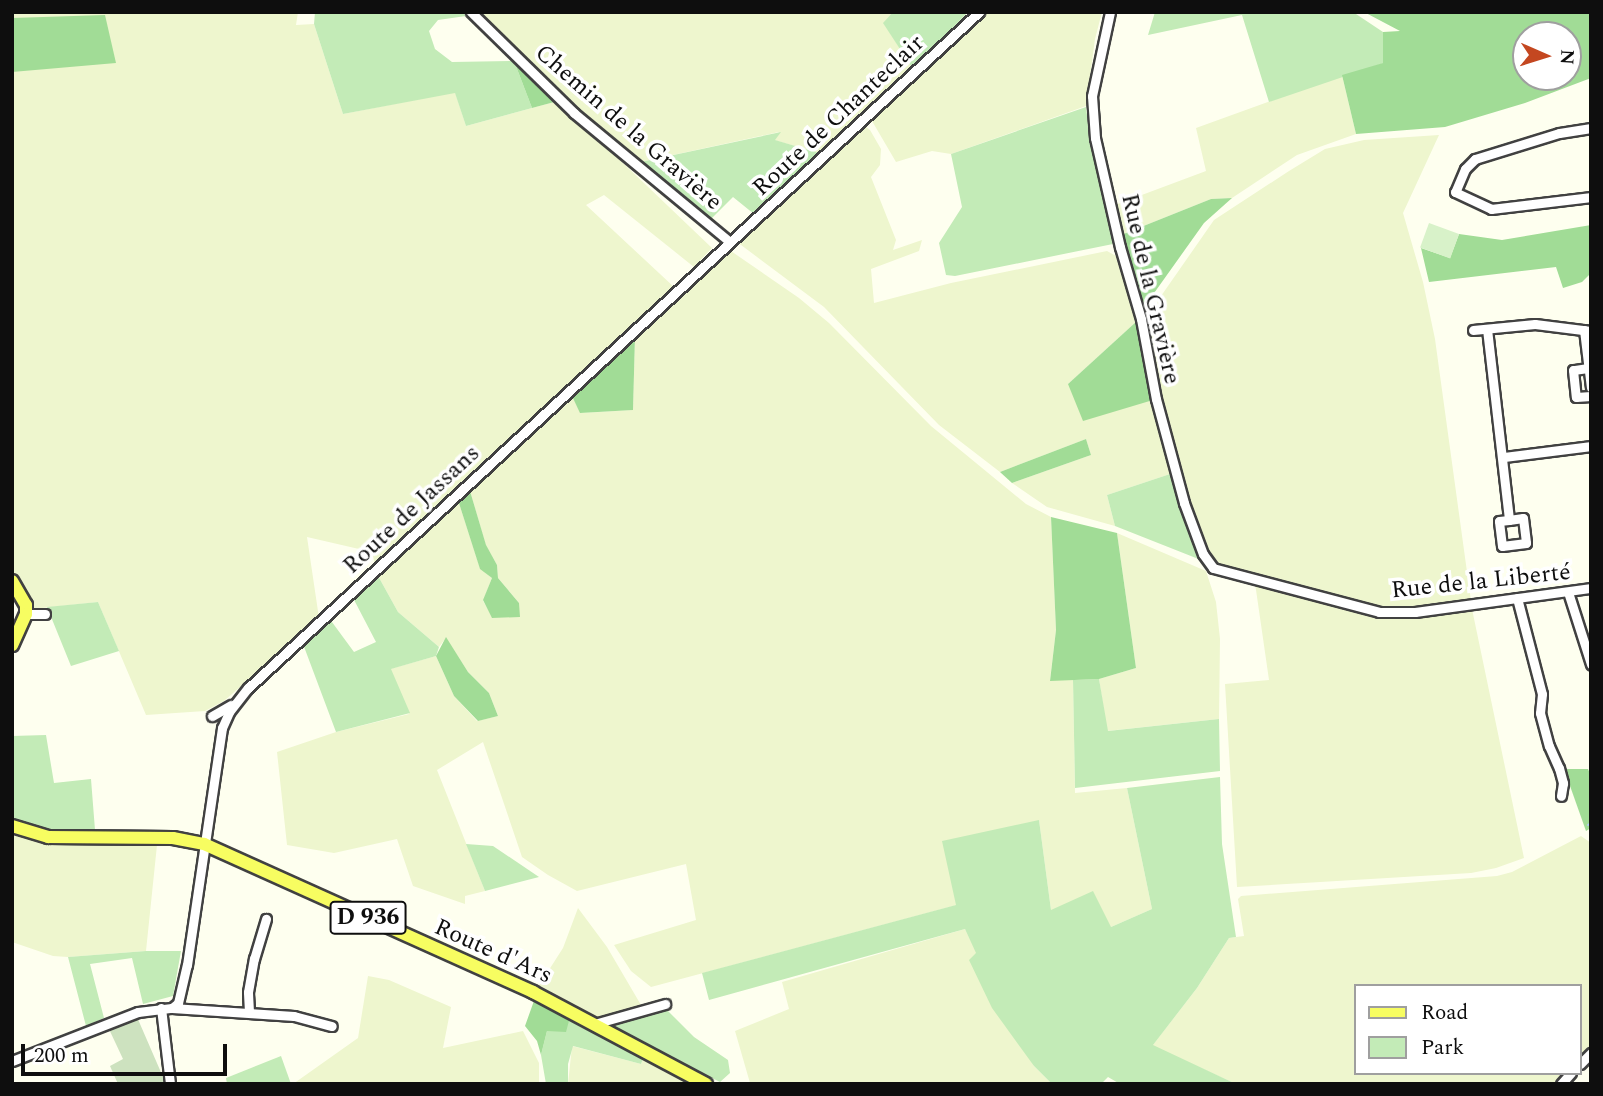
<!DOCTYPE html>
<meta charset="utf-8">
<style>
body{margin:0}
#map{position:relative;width:1603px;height:1096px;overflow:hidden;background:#feffef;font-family:Spectral,serif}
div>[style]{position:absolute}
.farmland>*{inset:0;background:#eef6ce}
.green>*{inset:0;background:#c3ebb7}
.forest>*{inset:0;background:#a1dc96}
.cemetery>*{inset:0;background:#cde2bf}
.pitch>*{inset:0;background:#d8f2c9;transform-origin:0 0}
.stream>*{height:2px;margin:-1px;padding:0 1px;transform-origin:1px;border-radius:1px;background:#b2caf8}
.roads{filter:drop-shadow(2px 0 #414141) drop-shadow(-2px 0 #414141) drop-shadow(0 2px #414141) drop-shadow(0 -2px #414141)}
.minor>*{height:9px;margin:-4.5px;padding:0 4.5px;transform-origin:4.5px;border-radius:4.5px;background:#fff}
.major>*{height:12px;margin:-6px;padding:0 6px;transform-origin:6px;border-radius:6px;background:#f7fd61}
span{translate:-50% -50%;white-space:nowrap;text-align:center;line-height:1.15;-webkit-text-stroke:7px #fff;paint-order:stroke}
.shield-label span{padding:2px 5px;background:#fff;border:2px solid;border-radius:5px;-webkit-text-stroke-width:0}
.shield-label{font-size:23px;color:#0e0e0e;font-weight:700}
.street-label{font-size:24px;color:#0e0e0e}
.frame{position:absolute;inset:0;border:14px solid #0e0e0e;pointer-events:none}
.legend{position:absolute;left:1354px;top:984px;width:228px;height:91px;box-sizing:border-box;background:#fff;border:2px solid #9f9f9f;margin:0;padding:9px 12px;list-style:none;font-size:21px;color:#0e0e0e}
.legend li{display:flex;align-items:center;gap:14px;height:35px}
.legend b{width:35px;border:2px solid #9f9f9f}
.north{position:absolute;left:1512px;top:21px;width:70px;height:70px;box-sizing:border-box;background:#fff;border:2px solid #9f9f9f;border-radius:50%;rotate:93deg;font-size:19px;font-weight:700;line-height:28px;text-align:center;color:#0e0e0e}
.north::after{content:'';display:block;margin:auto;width:24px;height:32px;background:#c44720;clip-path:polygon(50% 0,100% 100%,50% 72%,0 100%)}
.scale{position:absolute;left:21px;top:1044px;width:206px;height:32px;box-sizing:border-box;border:4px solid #0e0e0e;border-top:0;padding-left:9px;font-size:21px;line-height:24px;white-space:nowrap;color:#0e0e0e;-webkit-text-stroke:5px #fff;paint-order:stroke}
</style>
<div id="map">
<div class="farmland">
<div style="clip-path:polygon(12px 12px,298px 12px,296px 25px,314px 24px,343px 114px,455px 92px,466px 126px,558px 101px,712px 248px,694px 267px,604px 195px,586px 205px,674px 287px,375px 565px,372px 552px,307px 537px,319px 618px,224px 701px,205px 711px,146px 715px,98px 602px,33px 609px,27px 589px,12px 572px)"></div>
<div style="clip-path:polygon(476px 12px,893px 12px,884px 23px,913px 69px,819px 153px,774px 140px,779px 132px,636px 163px,512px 51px)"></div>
<div style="clip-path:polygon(984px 12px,1102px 12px,1095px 39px,1086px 106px,951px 154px,932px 151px,896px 162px,872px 121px,872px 115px)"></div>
<div style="clip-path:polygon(1342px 75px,1356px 134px,1297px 155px,1232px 198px,1211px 199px,1121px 235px,1115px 205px,1206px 171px,1196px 128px)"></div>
<div style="clip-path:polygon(862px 124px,870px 130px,881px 149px,880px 165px,871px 177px,896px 240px,893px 250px,922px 240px,919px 251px,871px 269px,874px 303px,951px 283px,1107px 251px,1116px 256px,1137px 321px,1068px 384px,1153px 400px,1173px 473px,1107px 495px,1115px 526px,1047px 507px,1012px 483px,1091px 455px,1086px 439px,1000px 472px,939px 425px,824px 307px,737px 242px)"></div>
<div style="clip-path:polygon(1439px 135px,1403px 213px,1423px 282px,1435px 339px,1471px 601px,1397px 610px,1357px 604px,1223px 569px,1207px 552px,1188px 503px,1160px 400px,1145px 319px,1214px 220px,1289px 171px,1325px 149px,1364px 140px)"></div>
<div style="clip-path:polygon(728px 249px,799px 298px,829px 323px,931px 426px,1026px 504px,1051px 517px,1056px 630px,1050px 680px,1073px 680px,1075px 793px,1127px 788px,1152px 909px,1111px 927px,1051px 910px,1039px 820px,957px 905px,651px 987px,631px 971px,614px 945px,696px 920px,686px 864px,577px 891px,548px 875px,522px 857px,483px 742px,437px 770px,485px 891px,465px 896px,465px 904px,413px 886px,397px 839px,334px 853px,287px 845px,277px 752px,336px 732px,409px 714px,390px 669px,436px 656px,454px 696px,477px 721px,498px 716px,489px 693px,468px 672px,446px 638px,439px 647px,398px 612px,377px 574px,458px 500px,480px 568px,492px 578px,483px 601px,493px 618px,519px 603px,498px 578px,497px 565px,486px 546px,470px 491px,572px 396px,581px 413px,633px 410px,635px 336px)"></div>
<div style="clip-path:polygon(1117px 533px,1206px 571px,1216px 602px,1220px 639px,1219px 719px,1107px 731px,1099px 679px,1136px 668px)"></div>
<div style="clip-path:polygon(1255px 583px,1360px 612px,1386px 616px,1472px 609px,1524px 858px,1496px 868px,1471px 873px,1237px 887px,1225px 684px,1269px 680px)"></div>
<div style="clip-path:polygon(12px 835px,49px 843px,157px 845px,146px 951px,68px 957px,53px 956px,12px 942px)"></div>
<div style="clip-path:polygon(1581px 836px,1591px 843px,1591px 1048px,1580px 1059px,1580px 986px,1356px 986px,1356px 1073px,1566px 1073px,1556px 1084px,1236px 1084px,1152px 1046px,1197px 988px,1229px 938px,1244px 936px,1238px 899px,1241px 896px,1497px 876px,1512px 872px)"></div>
<div style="clip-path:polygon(578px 908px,607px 947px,641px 1005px,597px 1017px,538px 987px,563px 948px)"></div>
<div style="clip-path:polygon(965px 929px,1034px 1066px,1052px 1084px,750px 1083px,735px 1031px,789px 1009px,782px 982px)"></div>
<div style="clip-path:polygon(368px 976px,389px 980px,451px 1007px,443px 1048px,523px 1031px,539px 1063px,539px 1084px,293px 1084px,358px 1038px)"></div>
<div style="clip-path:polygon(572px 1046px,641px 1064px,644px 1056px,696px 1084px,568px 1084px)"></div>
</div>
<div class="green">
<div style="clip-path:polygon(315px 12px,462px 12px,466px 16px,438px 20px,429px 31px,435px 49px,452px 62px,514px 61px,532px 108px,466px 126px,455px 93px,343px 114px,314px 24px)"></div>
<div style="clip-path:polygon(893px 12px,968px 12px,913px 69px,883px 23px)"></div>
<div style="clip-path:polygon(1155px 12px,1353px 12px,1383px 32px,1384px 63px,1269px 102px,1242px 15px,1148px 35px)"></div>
<div style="clip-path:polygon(1086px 107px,1090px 139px,1113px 244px,955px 276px,946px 275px,939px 243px,962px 207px,951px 154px)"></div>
<div style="clip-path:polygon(781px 132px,775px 140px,819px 153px,754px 214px,733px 197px,709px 221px,636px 163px)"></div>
<div style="clip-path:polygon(1173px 473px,1188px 527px,1201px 560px,1115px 526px,1107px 495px)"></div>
<div style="clip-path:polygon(377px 574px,398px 612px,439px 647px,436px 656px,391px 669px,410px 713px,336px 732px,303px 644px,329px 618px,354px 652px,376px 642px,352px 596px)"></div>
<div style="clip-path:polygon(98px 602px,119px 651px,71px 666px,47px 607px)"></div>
<div style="clip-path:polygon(1099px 679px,1108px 731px,1219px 719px,1220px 771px,1075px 788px,1073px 680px)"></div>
<div style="clip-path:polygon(46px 735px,54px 783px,91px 779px,95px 830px,38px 830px,12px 820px,12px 736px)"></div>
<div style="clip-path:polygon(1220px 777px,1222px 844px,1236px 937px,1229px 938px,1197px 988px,1153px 1045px,1236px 1084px,1120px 1084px,1108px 1077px,1101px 1084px,1052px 1084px,1034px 1066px,992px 1008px,969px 960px,976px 953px,965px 929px,709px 1000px,702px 973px,956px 905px,942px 841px,1039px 820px,1051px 910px,1093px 891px,1111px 927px,1152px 909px,1127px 788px)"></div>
<div style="clip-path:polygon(466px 844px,493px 846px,539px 877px,485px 891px)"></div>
<div style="clip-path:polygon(146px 951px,181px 951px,173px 996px,143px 1004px,132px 958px,90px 964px,104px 1018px,86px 1026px,68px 957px)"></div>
<div style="clip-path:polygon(666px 1009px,694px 1037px,728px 1060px,730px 1073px,720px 1082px,605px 1025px)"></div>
<div style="clip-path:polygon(570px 1017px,644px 1056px,641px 1064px,573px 1046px,568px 1064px,568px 1084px,546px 1084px,541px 1055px,547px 1031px)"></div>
<div style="clip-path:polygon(281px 1056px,291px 1084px,227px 1084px,226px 1078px)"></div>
</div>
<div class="forest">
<div style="clip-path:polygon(evenodd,1364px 12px,1591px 12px,1591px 78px,1525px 103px,1445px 127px,1356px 134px,1342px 75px,1383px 63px,1383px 32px,1400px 31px,1364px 12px,1568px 35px,1568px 77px,1526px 77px,1526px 35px,1568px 35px)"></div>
<div style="clip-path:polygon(105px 15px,116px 63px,12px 72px,12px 18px)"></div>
<div style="clip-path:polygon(514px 61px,558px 101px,532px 108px)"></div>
<div style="clip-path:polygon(1232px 198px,1204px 223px,1142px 310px,1121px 235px,1211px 199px)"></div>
<div style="clip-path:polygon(1591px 225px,1591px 273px,1582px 282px,1563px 288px,1556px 267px,1429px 282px,1421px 248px,1450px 258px,1459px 234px,1502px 240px)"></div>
<div style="clip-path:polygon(1137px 321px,1153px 400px,1083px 421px,1068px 384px)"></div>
<div style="clip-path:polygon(635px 336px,633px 410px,580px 413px,572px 396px)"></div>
<div style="clip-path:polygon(1086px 439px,1091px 455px,1012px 483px,1000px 472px)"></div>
<div style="clip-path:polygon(470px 491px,486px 545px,497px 565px,498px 578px,519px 603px,520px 617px,492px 618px,483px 600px,492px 578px,480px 569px,458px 500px)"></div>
<div style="clip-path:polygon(1051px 517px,1117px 533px,1136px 668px,1099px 679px,1050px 681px,1056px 630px)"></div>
<div style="clip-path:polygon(446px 637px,468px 672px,489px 693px,498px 716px,478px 721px,454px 696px,436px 656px)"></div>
<div style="clip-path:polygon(1564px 769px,1588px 769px,1591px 776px,1591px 828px,1586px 831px)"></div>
<div style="clip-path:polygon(535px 998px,570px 1017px,566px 1032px,547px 1031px,541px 1055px,537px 1041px,525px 1026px)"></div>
</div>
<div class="cemetery">
<div style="clip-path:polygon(137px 1017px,163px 1077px,166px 1084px,118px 1084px,110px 1066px,123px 1059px,108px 1027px)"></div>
</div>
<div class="pitch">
<div style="left:1429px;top:223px;width:32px;height:26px;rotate:20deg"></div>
</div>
<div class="stream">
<div style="left:1588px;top:825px;width:4px;rotate:-34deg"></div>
</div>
<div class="roads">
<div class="minor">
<div style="left:471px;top:12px;width:144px;rotate:44.4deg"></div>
<div style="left:574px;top:113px;width:202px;rotate:39.6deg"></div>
<div style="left:1110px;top:12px;width:86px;rotate:102.1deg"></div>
<div style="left:1092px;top:96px;width:42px;rotate:85.9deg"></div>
<div style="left:1095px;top:138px;width:112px;rotate:77.1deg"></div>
<div style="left:1120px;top:247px;width:75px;rotate:73.7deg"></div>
<div style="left:1141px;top:319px;width:81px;rotate:79.4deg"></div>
<div style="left:1156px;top:399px;width:108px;rotate:74.9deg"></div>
<div style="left:1184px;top:503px;width:54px;rotate:69.6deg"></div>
<div style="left:1203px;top:554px;width:17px;rotate:54deg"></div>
<div style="left:1213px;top:568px;width:172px;rotate:14.8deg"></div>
<div style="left:1379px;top:612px;width:36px"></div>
<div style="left:1415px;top:612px;width:178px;rotate:-7.8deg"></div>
<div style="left:1591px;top:128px;width:32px;rotate:171deg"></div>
<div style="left:1559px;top:133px;width:88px;rotate:162.8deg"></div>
<div style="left:1475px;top:159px;width:14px;rotate:135deg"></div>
<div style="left:1465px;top:169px;width:25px;rotate:113deg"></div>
<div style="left:1455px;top:192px;width:40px;rotate:25deg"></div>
<div style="left:1491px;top:209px;width:101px;rotate:-6.8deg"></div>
<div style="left:1487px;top:329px;width:192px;rotate:83.4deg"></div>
<div style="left:1509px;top:520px;width:14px;rotate:-8deg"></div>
<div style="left:1523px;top:518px;width:25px;rotate:83deg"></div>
<div style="left:1526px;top:543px;width:24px;rotate:173deg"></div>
<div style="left:1502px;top:546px;width:25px;rotate:-97deg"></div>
<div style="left:1499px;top:521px;width:10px;rotate:-6deg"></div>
<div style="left:1473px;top:330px;width:62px;rotate:-5.5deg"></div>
<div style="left:1535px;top:324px;width:56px;rotate:7.1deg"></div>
<div style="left:1584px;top:330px;width:58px;rotate:83.1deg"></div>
<div style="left:1588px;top:368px;width:15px;rotate:172deg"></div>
<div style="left:1573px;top:370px;width:27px;rotate:84deg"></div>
<div style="left:1576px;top:397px;width:15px;rotate:-4deg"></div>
<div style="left:1504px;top:457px;width:88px;rotate:-7.2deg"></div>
<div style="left:1568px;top:592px;width:76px;rotate:72.3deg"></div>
<div style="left:1517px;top:598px;width:99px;rotate:75.4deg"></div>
<div style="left:1542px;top:694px;width:19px;rotate:96deg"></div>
<div style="left:1540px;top:713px;width:34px;rotate:75deg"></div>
<div style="left:1549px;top:746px;width:24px;rotate:66deg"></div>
<div style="left:1559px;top:768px;width:16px;rotate:75deg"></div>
<div style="left:1563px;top:783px;width:13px;rotate:99deg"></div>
<div style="left:26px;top:614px;width:19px"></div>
<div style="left:212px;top:716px;width:22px;rotate:-30deg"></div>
<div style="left:161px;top:1008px;width:77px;rotate:83.2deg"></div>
<div style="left:172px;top:1008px;width:122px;rotate:3.8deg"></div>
<div style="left:294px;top:1016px;width:39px;rotate:15deg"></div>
<div style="left:249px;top:1012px;width:20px;rotate:-93deg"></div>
<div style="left:248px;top:992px;width:34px;rotate:-80deg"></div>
<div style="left:254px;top:959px;width:42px;rotate:-73.3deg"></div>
<div style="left:594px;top:1024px;width:74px;rotate:-15.7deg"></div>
<div style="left:12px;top:1061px;width:135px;rotate:-21.3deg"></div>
<div style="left:138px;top:1012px;width:34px;rotate:-7deg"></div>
<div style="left:172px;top:1008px;width:8px;rotate:-40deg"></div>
<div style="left:178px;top:1003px;width:39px;rotate:-77deg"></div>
<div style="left:187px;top:965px;width:240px;rotate:-81.6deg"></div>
<div style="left:222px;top:728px;width:17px;rotate:-66deg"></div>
<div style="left:229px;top:712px;width:31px;rotate:-52deg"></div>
<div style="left:248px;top:688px;width:996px;rotate:-42.76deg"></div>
<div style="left:1580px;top:1064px;width:16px;rotate:-45deg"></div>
<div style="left:1561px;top:1084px;width:15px;rotate:-48deg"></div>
</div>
<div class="major">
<div style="left:12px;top:581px;width:28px;rotate:60deg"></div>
<div style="left:26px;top:605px;width:9px;rotate:90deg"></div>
<div style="left:26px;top:614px;width:34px;rotate:114deg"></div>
<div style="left:12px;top:826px;width:38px;rotate:17deg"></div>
<div style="left:48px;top:837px;width:125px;rotate:0.5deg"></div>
<div style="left:173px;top:838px;width:32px;rotate:11deg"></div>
<div style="left:204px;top:844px;width:361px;rotate:24.2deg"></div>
<div style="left:533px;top:992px;width:196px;rotate:28deg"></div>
</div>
</div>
<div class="shield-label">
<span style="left:368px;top:918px">D 936</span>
</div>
<div class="street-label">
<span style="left:839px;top:116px;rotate:-43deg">Route de Chanteclair</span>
<span style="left:628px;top:128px;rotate:41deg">Chemin de la Gravière</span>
<span style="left:1150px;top:289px;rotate:77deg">Rue de la Gravière</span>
<span style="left:412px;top:510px;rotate:-43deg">Route de Jassans</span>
<span style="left:1481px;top:582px;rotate:-6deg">Rue de la Liberté</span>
<span style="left:493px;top:952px;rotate:24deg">Route d'Ars</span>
</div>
<div class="frame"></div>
<ul class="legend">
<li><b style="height:9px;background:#f7fd61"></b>Road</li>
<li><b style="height:19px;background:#c3ebb7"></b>Park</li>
</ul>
<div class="north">N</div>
<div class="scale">200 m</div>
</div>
